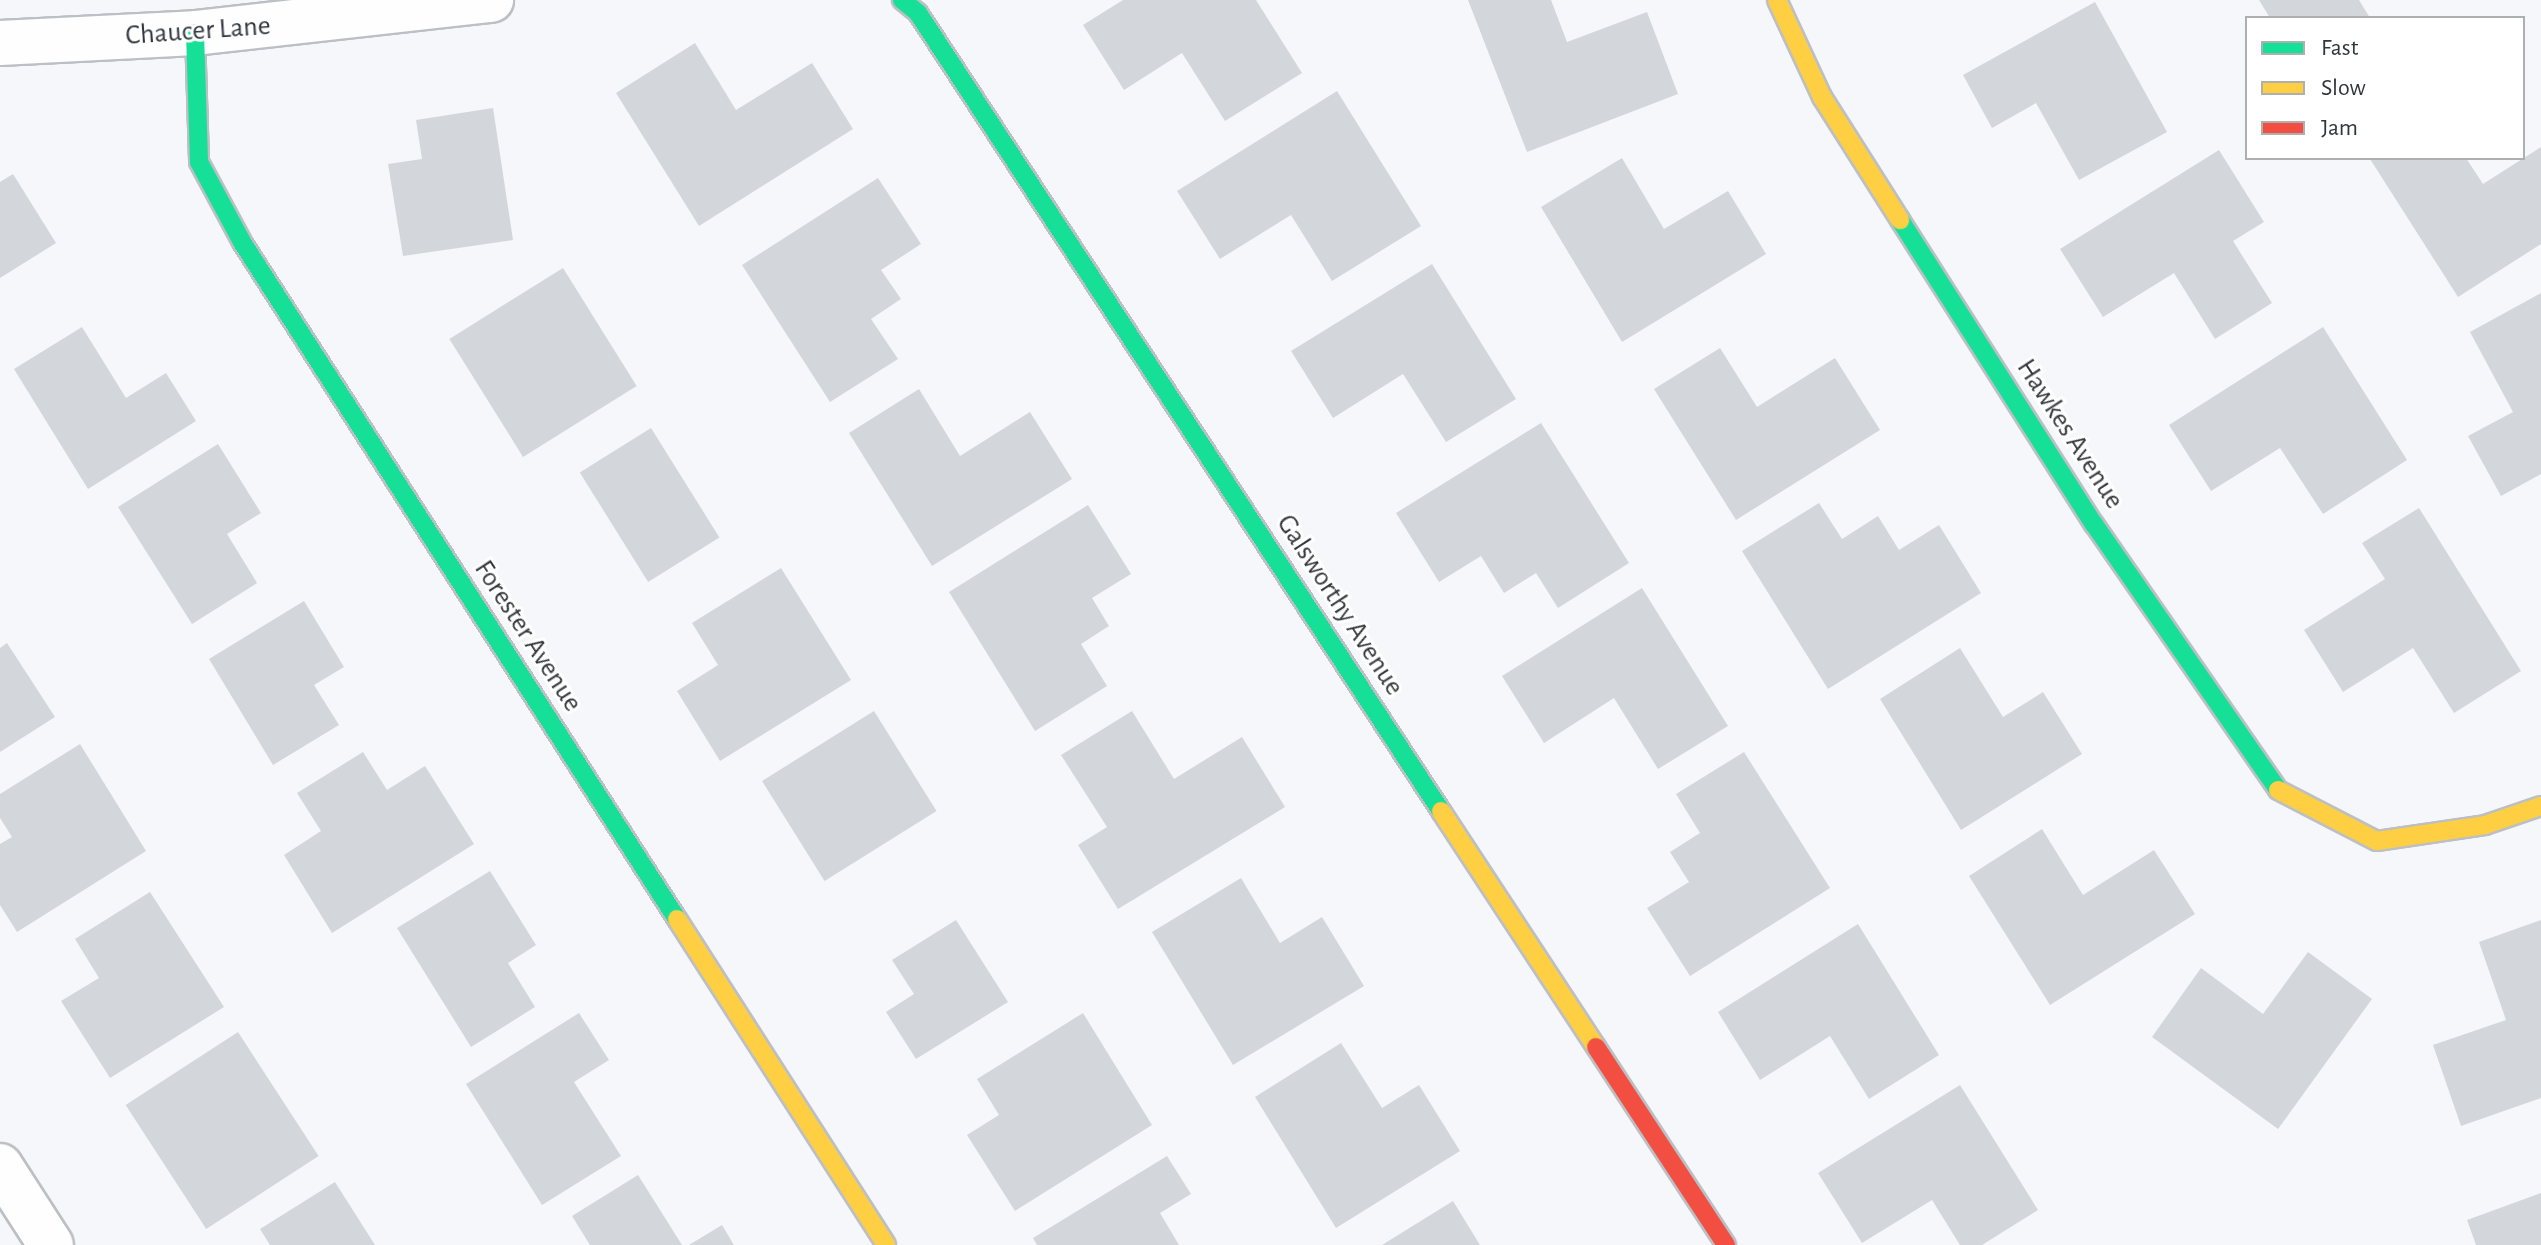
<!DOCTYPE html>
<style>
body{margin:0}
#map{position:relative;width:2541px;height:1245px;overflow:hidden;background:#f5f7fa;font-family:"Alegreya Sans",sans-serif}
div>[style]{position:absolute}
.building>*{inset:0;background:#d3d7db;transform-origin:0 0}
.roads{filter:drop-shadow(2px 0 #bcbfc4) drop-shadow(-2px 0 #bcbfc4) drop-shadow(0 2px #bcbfc4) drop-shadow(0 -2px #bcbfc4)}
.street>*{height:44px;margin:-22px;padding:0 22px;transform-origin:22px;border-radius:22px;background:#fefefe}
.fast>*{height:18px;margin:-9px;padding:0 9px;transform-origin:9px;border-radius:9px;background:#16e098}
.slow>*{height:18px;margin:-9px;padding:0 9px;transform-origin:9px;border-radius:9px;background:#ffcf43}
.jam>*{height:18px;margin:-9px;padding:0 9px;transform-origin:9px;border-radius:9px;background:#f24e42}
span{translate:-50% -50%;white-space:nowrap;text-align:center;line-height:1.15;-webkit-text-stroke:6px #fff;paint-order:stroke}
.street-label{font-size:28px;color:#31363b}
.legend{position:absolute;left:2245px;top:16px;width:280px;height:144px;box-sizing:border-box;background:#fff;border:2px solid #adafb1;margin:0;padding:10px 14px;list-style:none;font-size:24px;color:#31363b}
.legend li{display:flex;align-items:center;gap:16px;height:40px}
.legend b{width:40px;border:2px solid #adafb1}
</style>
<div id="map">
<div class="building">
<div style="clip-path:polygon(1123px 0,1256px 0,1302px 73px,1225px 121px,1182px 53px,1124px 90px,1083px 25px)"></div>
<div style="clip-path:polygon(1468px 0,1551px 0,1567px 42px,1647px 12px,1678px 94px,1527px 152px)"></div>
<div style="clip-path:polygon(2259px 0,2359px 0,2370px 18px,2270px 18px)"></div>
<div style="clip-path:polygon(2095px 2px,2167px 132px,2079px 180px,2036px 103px,1992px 128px,1963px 75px)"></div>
<div style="clip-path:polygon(695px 43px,736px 110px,812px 63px,853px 129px,699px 226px,616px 93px)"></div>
<div style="clip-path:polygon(1337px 91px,1421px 226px,1332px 281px,1291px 215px,1220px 259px,1177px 191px)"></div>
<div style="clip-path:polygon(493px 108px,513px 240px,403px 256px,388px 164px,422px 159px,416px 120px)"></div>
<div style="clip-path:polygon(2541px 147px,2541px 244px,2458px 297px,2370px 159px,2466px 158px,2483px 184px)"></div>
<div style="clip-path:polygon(2219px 150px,2264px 222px,2233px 241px,2272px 303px,2215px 339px,2174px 273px,2103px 317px,2060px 249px)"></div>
<div style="clip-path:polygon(1622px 158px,1664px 229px,1728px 191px,1766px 254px,1622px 342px,1541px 207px)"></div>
<div style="clip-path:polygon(13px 174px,56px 243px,0 278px,0 182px)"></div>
<div style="clip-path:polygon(878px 178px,921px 244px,881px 270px,901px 299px,871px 319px,898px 359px,830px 402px,742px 265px)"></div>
<div style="clip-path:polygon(1432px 264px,1516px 399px,1446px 442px,1403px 374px,1333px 418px,1291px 351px)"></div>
<div style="left:563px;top:268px;width:139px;height:134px;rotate:58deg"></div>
<div style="clip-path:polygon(2541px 293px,2541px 474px,2501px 496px,2468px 436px,2513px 412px,2470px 332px)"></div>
<div style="clip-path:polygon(82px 327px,126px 398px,166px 373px,196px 421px,88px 489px,14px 369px)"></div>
<div style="clip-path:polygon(2323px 327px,2407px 460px,2323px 514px,2280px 448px,2211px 491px,2169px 425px)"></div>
<div style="clip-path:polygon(1720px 348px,1757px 407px,1835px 358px,1880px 430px,1736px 520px,1654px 389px)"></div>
<div style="clip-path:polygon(919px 389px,960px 456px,1030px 412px,1072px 479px,932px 566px,849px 433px)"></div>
<div style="clip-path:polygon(1541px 423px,1629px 563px,1558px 608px,1536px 573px,1504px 593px,1481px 556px,1439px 582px,1396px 513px)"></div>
<div style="left:651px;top:428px;width:129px;height:84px;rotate:58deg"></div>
<div style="clip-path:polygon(218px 444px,261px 513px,227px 534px,257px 583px,192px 624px,118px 507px)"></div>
<div style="clip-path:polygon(1819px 503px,1842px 539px,1878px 516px,1899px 550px,1939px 525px,1981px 593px,1828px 689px,1742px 551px)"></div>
<div style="clip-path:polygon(1088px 505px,1131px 574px,1092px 598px,1109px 626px,1081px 644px,1107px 686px,1035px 731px,949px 592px)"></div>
<div style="clip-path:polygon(2419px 508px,2521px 671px,2454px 713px,2413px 648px,2343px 692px,2304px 630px,2385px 579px,2362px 543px)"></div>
<div style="clip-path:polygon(781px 568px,851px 680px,720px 761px,677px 691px,718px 665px,692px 623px)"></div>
<div style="clip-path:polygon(1642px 588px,1728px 726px,1658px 769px,1614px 698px,1544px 743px,1502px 676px)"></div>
<div style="clip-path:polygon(304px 601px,344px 667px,314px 685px,339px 725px,273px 765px,209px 659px)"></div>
<div style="clip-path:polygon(7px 643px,55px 717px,0 752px,0 648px)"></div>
<div style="clip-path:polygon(1960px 648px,2003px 717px,2043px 692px,2082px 754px,1961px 830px,1880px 699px)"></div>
<div style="left:874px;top:711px;width:118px;height:132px;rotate:58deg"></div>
<div style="clip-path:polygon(1132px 711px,1174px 779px,1242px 737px,1285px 807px,1118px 909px,1078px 845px,1107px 827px,1061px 755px)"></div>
<div style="clip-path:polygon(80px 744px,146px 851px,17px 932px,0 905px,0 844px,12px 837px,0 818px,0 794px)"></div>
<div style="clip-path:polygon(363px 752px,387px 790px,425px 766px,474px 844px,332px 933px,284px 855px,321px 831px,297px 793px)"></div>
<div style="clip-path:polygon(1744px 752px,1830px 888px,1690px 976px,1647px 908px,1689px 882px,1670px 852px,1700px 833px,1676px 794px)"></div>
<div style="clip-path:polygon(2042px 829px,2083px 895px,2154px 850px,2195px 914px,2050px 1005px,1969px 876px)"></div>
<div style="clip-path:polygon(490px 871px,536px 945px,508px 963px,535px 1007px,471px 1047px,397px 928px)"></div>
<div style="clip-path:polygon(1241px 878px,1280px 943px,1322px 917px,1364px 986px,1233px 1065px,1152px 932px)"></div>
<div style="clip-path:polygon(150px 892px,224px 1007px,110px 1078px,61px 1001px,99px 978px,75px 939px)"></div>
<div style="clip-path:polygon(956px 920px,1008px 1002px,916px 1059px,886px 1012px,914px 994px,892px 960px)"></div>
<div style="clip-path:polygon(2541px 920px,2541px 1098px,2461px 1126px,2433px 1045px,2506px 1020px,2479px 942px)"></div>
<div style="clip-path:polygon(1858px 924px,1939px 1055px,1869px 1099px,1830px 1036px,1760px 1080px,1718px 1012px)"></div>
<div style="clip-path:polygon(2308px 952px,2372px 999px,2278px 1129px,2152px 1037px,2201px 968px,2263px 1014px)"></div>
<div style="clip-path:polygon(579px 1013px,609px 1060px,574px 1082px,621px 1156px,542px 1205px,466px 1084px)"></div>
<div style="clip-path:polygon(1083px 1013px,1152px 1125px,1015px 1211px,967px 1135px,999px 1115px,977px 1079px)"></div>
<div style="left:238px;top:1032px;width:148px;height:134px;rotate:57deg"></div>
<div style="clip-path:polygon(1341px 1043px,1382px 1108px,1419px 1085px,1460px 1151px,1336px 1228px,1255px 1097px)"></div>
<div style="clip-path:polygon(1960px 1085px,2038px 1210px,1982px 1245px,1960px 1245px,1932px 1200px,1862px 1243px,1818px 1173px)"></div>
<div style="clip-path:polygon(1167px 1156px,1191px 1194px,1160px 1213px,1179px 1245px,1037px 1245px,1033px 1238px)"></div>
<div style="clip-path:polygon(638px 1175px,682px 1245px,590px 1245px,572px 1216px)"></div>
<div style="clip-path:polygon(335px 1182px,375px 1245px,270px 1245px,260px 1229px)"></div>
<div style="clip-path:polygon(2541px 1193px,2541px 1245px,2476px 1245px,2467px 1220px)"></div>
<div style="clip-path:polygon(1453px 1201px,1480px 1245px,1382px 1245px)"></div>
<div style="clip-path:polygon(722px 1225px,734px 1245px,689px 1245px)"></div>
</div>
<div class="roads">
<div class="street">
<div style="left:0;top:43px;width:195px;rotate:-2.9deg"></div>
<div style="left:195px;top:33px;width:298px;rotate:-6.4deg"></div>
<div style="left:0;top:1166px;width:94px;rotate:57.2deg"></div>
</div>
<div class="fast">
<div style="left:902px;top:0;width:21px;rotate:39deg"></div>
<div style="left:918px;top:13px;width:954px;rotate:56.76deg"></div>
<div style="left:195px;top:33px;width:129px;rotate:88.2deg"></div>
<div style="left:199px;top:162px;width:91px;rotate:61.7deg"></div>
<div style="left:242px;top:242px;width:805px;rotate:57.28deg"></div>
<div style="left:1900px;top:220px;width:361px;rotate:57.5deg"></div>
<div style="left:2094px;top:524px;width:323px;rotate:55.3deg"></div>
</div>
<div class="slow">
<div style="left:1777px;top:0;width:107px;rotate:65.1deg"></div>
<div style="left:1822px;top:97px;width:146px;rotate:57.6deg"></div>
<div style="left:2278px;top:790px;width:111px;rotate:27.3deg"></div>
<div style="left:2377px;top:841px;width:109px;rotate:-8.4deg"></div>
<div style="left:2485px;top:825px;width:59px;rotate:-18.7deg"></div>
<div style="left:1441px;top:811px;width:282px;rotate:56.7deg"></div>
<div style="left:677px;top:919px;width:387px;rotate:57.3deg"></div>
</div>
<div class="jam">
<div style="left:1596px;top:1047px;width:237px;rotate:56.7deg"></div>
</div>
</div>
<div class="street-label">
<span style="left:198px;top:31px;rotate:-4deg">Chaucer Lane</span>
<span style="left:2070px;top:434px;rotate:57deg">Hawkes Avenue</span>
<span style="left:1340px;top:605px;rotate:57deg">Galsworthy Avenue</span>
<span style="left:528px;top:636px;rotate:57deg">Forester Avenue</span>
</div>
<ul class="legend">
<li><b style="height:10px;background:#16e098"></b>Fast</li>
<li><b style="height:10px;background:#ffcf43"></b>Slow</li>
<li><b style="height:10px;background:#f24e42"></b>Jam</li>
</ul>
</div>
